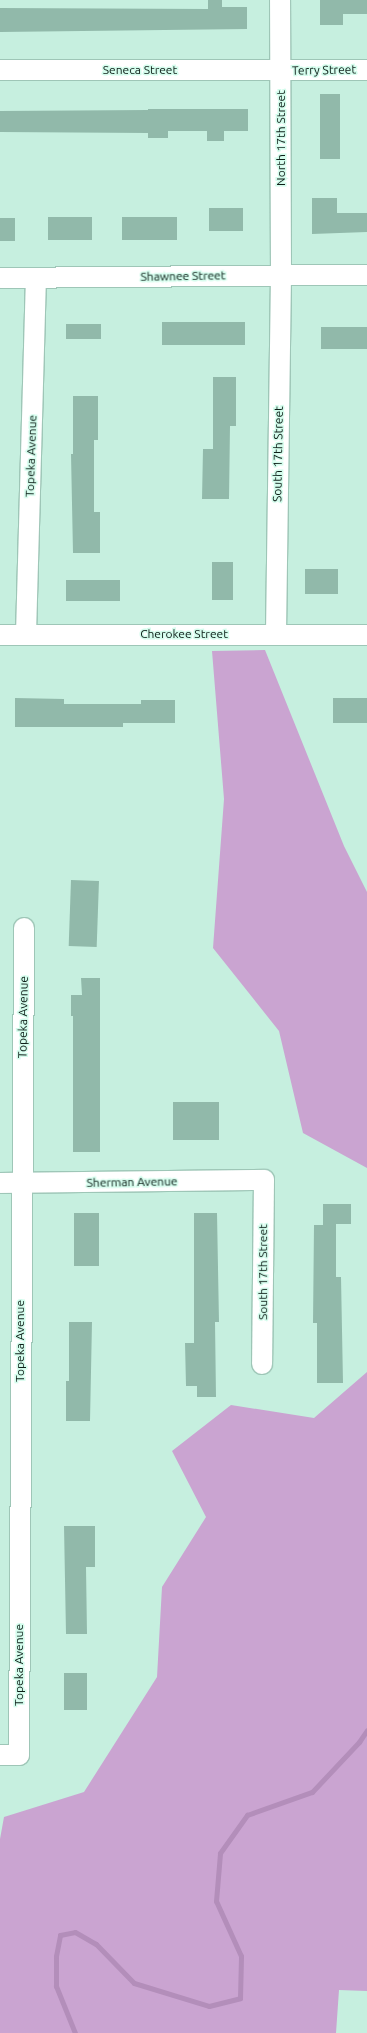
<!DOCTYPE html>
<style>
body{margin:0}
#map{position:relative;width:367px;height:2033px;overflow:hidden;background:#c6efdf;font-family:Ubuntu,sans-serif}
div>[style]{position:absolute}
.forest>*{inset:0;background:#caa4d1}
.stream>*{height:5px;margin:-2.5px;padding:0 2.5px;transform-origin:2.5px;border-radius:2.5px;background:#b38eba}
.building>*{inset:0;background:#91b9aa;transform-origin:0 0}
.roads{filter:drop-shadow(1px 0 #9ec6b7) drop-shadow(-1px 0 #9ec6b7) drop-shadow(0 1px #9ec6b7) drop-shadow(0 -1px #9ec6b7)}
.minor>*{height:20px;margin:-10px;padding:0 10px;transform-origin:10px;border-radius:10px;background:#fff}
span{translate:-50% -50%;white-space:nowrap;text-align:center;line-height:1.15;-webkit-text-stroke:3px #d3fcec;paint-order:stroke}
.street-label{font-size:12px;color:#0e1e18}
</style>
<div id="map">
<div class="forest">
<div style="clip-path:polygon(265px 650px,344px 846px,367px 892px,367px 1168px,303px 1133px,279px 1031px,213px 948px,224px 799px,212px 651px)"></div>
<div style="clip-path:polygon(367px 1372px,367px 1991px,339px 1990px,336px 2033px,0 2033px,0 1839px,4px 1817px,84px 1792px,157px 1677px,162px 1587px,206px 1517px,172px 1451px,231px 1405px,314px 1418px)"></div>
</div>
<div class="stream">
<div style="left:75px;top:2033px;width:51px;rotate:-112deg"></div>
<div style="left:56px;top:1986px;width:30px;rotate:-90deg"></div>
<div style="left:56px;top:1956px;width:21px;rotate:-79deg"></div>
<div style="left:60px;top:1935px;width:15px;rotate:-11deg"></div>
<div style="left:75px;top:1932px;width:24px;rotate:30deg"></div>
<div style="left:96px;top:1944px;width:54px;rotate:45.7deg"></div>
<div style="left:134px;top:1983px;width:78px;rotate:17deg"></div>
<div style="left:209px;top:2006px;width:32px;rotate:-14deg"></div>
<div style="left:240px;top:1998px;width:42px;rotate:-88.6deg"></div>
<div style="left:241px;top:1956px;width:60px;rotate:-114.4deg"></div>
<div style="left:216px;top:1901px;width:48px;rotate:-85.2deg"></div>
<div style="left:220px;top:1853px;width:47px;rotate:-54.6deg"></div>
<div style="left:247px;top:1815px;width:69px;rotate:-19.5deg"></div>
<div style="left:312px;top:1792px;width:69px;rotate:-46.8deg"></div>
<div style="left:359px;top:1742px;width:14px;rotate:-56deg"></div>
</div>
<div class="building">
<div style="clip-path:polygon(208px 0,222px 0,222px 7px,247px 7px,247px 29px,0 32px,0 8px,208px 9px)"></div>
<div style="clip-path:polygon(320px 0,367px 0,367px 14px,343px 14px,343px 25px,320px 25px)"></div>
<div style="left:320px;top:94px;width:20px;height:65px"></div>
<div style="clip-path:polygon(148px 109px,248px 109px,248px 131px,224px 131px,224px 141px,207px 141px,207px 131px,168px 131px,168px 138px,148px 138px,148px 133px,0 132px,0 111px,148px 110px)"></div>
<div style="clip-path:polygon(312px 198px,337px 198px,337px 213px,367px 213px,367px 232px,312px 234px)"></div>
<div style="left:209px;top:208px;width:34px;height:23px"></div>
<div style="left:48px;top:217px;width:44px;height:23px"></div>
<div style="left:122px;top:217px;width:55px;height:23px"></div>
<div style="left:0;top:218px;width:15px;height:23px"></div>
<div style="left:162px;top:322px;width:83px;height:23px"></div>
<div style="left:66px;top:324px;width:35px;height:15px"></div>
<div style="left:321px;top:327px;width:46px;height:22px"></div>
<div style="clip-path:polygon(213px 377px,236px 377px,236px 426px,230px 426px,229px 499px,202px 499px,203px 449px,213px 449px)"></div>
<div style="clip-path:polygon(73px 396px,98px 396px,98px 440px,94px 440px,94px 512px,100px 512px,100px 553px,73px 553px,71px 454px,73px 454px)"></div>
<div style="left:212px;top:562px;width:21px;height:38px"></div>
<div style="left:305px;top:569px;width:33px;height:25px"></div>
<div style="left:66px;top:580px;width:54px;height:21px"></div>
<div style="clip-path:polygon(15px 698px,64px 699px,64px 704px,141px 704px,141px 700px,175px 700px,175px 723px,123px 723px,123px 727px,15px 727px)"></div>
<div style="left:333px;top:698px;width:34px;height:25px"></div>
<div style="left:71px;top:880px;width:28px;height:66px;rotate:2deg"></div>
<div style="clip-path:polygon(81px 978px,100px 978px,100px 1152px,73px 1152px,73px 1016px,71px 1016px,71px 995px,82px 995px)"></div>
<div style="left:173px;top:1102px;width:46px;height:38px"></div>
<div style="clip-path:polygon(323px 1204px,351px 1204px,351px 1224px,336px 1224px,336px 1277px,341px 1277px,343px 1383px,317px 1383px,317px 1323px,313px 1323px,314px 1225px,323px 1225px)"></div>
<div style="left:74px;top:1213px;width:25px;height:53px"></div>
<div style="clip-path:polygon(194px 1213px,217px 1213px,219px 1322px,215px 1322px,216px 1397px,197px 1397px,197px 1386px,186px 1386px,185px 1343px,194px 1343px)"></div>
<div style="clip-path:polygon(69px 1322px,92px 1322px,90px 1421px,66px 1421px,66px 1381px,69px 1381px)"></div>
<div style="clip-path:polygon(64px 1526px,95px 1526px,95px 1567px,86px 1567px,87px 1634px,66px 1634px)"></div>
<div style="left:64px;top:1673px;width:23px;height:37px"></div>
</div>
<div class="roads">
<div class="minor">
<div style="left:0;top:70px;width:367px"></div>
<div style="left:0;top:278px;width:367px;rotate:-0.5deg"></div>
<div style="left:276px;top:633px;width:358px;rotate:-89.2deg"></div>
<div style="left:281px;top:275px;width:275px;rotate:-90.2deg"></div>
<div style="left:26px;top:634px;width:356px;rotate:-88.4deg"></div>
<div style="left:0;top:635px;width:367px"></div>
<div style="left:0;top:1183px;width:264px;rotate:-0.7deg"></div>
<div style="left:264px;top:1180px;width:184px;rotate:90.6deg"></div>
<div style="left:0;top:1755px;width:19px"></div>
<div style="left:19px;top:1755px;width:827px;rotate:-89.65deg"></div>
</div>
</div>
<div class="street-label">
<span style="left:140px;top:70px">Seneca Street</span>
<span style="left:324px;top:70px;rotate:-1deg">Terry Street</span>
<span style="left:281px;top:138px;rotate:-90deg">North 17th Street</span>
<span style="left:183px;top:276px;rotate:-1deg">Shawnee Street</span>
<span style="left:278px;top:454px;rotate:-89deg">South 17th Street</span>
<span style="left:31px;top:456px;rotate:-88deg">Topeka Avenue</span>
<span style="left:184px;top:634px">Cherokee Street</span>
<span style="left:23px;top:1017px;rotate:-89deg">Topeka Avenue</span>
<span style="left:132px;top:1182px;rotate:-1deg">Sherman Avenue</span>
<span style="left:263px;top:1272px;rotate:-90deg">South 17th Street</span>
<span style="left:20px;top:1341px;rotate:-90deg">Topeka Avenue</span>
<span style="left:19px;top:1665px;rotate:-90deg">Topeka Avenue</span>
</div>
</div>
